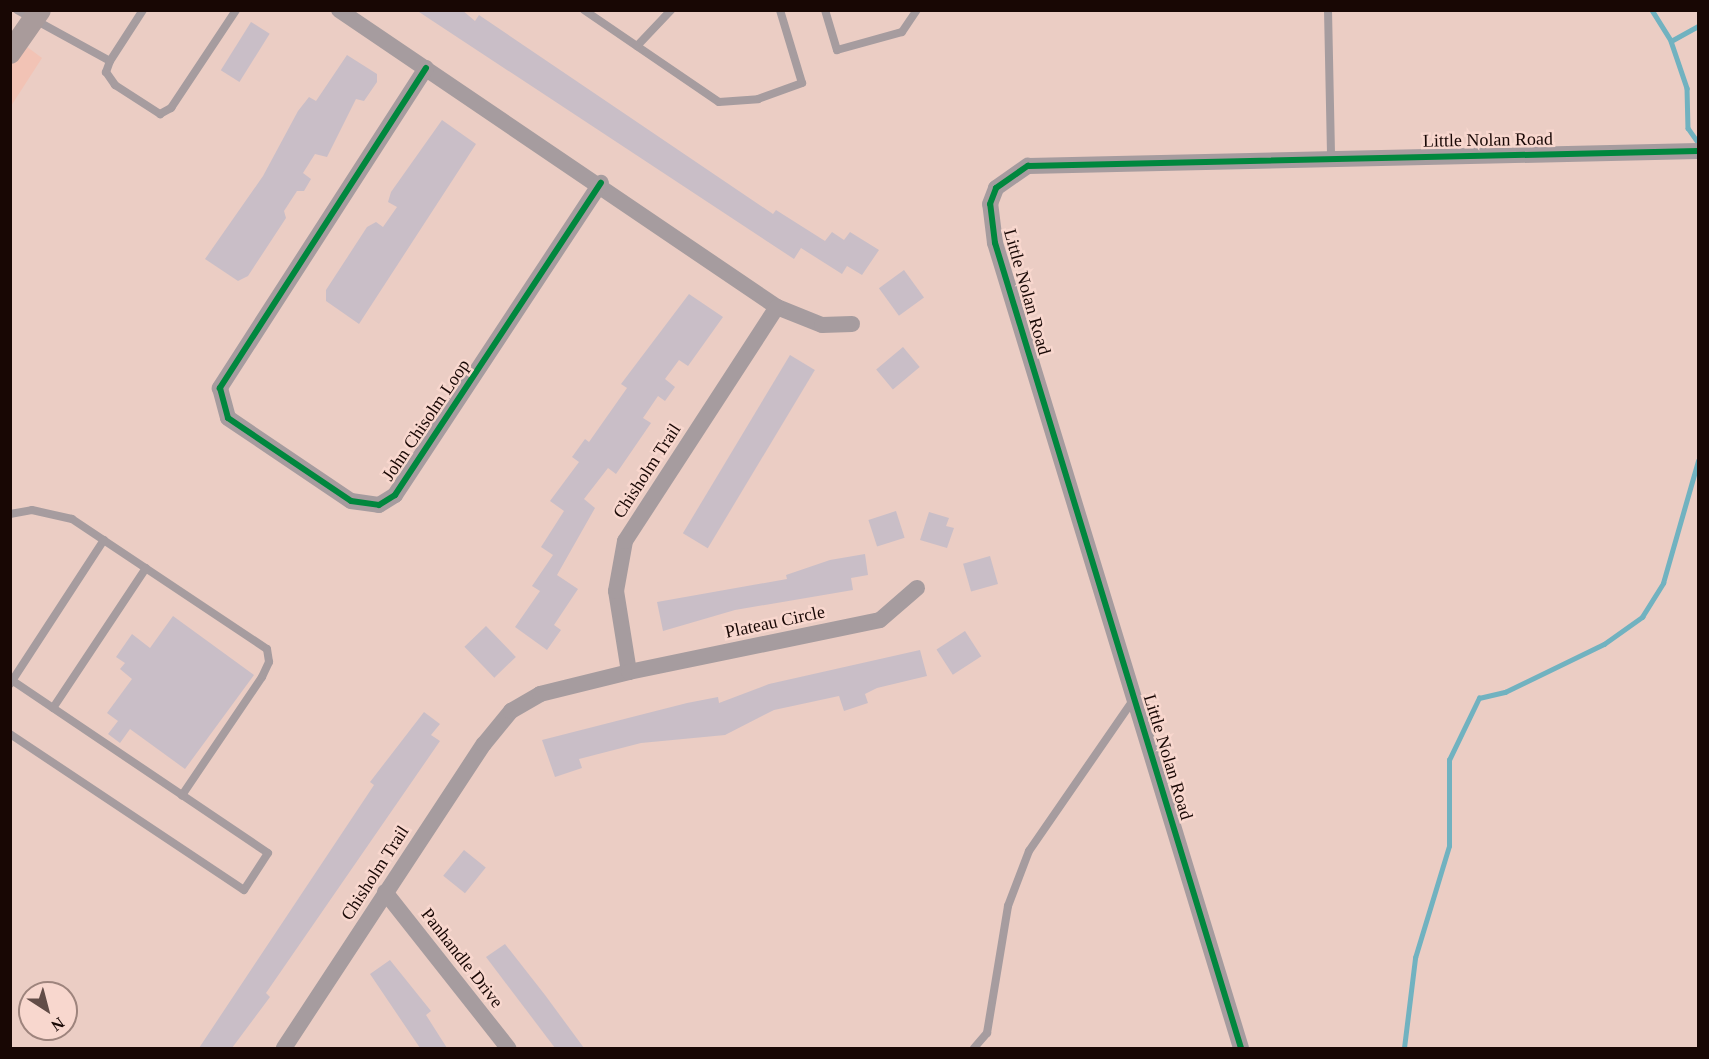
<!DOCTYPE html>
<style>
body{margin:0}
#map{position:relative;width:1709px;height:1059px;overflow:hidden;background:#ebcdc4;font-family:Georgia,serif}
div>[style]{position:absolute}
.built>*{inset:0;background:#f2c3b5}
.stream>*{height:4.5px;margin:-2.25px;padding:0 2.25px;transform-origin:2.25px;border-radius:2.25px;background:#71b2c0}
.building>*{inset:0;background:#c9bec7;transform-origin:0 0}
.service>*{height:8px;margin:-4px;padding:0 4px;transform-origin:4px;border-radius:4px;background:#a69c9f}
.minor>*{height:16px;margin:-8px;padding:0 8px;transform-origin:8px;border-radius:8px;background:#a69c9f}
.secondary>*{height:22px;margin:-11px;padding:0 11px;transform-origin:11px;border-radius:11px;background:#a99b9b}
.cycleway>*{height:6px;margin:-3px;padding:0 3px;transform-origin:3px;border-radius:3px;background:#00873e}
span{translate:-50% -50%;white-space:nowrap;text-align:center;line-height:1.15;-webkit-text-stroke:5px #f8d7ce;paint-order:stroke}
.street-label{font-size:18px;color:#180704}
.frame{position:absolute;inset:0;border:12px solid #180704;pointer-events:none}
.north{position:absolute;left:18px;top:981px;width:60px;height:60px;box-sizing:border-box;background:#f8d7ce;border:2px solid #9e847d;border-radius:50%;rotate:144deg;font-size:16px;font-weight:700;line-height:24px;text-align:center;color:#180704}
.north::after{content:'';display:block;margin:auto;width:21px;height:27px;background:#624c47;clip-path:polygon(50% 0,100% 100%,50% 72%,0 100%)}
</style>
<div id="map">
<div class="built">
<div style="clip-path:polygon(11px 35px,42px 58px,11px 106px)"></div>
</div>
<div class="stream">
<div style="left:1652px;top:10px;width:36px;rotate:58deg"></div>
<div style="left:1671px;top:41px;width:50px;rotate:71.2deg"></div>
<div style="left:1687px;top:88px;width:40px;rotate:88.6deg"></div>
<div style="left:1688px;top:128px;width:16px;rotate:55deg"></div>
<div style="left:1671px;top:41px;width:31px;rotate:-29deg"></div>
<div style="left:1404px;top:1048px;width:91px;rotate:-83deg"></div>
<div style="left:1415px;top:958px;width:117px;rotate:-73.1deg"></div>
<div style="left:1449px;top:846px;width:86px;rotate:-90deg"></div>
<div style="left:1449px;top:760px;width:69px;rotate:-64.2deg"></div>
<div style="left:1479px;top:698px;width:27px;rotate:-13deg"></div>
<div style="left:1505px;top:692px;width:110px;rotate:-25.9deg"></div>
<div style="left:1604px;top:644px;width:47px;rotate:-35.4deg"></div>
<div style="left:1642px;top:617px;width:40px;rotate:-58deg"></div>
<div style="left:1663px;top:583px;width:127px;rotate:-74deg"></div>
</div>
<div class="building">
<div style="clip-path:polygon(416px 10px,462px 10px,475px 21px,479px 15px,773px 214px,776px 210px,825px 241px,832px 232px,844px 240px,850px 232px,879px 250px,862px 275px,847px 266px,842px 274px,801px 248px,794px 259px)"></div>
<div style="left:251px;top:22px;width:22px;height:57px;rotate:32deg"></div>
<div style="clip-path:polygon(347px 55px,377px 74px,377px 82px,364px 101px,356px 99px,327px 157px,315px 154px,303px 173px,311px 179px,304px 191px,297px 191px,284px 211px,286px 218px,248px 276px,238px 281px,205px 259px,263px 176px,298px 111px,309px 97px,316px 101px)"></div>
<div style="clip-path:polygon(442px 120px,476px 144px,359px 324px,326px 301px,326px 290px,367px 227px,376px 222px,383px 227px,397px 207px,388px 202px,391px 192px)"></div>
<div style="left:904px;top:270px;width:34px;height:31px;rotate:54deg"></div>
<div style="clip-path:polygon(689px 294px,723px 317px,688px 366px,679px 360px,665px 379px,675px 387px,665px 401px,658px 396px,643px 418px,651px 423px,616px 474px,608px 468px,584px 499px,595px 508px,557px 575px,578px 589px,554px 625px,561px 630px,547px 650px,515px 627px,540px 591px,532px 586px,553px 555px,541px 547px,564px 511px,550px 501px,579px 462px,572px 457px,585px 439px,589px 442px,627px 388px,621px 384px)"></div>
<div style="left:903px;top:347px;width:26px;height:35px;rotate:50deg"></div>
<div style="left:790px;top:355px;width:29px;height:208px;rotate:31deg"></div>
<div style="left:896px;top:511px;width:28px;height:29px;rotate:72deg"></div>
<div style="clip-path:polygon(929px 512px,949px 518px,946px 526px,954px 528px,947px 548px,920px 540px)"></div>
<div style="clip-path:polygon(865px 554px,868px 575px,851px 578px,853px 590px,735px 610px,663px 631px,657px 602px,787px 579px,786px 575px,830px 560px)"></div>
<div style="left:990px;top:556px;width:29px;height:28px;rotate:74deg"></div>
<div style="clip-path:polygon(173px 616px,254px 675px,185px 769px,130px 729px,120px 743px,108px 734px,118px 721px,107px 713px,132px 679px,120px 669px,125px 663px,116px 657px,132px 634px,150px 648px)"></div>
<div style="left:486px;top:626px;width:43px;height:30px;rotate:46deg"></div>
<div style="left:965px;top:631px;width:30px;height:34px;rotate:57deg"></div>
<div style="clip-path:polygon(920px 650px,927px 676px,877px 688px,865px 694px,868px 703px,844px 711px,839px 696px,774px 710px,725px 735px,641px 743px,579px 759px,582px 768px,555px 777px,542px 740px,687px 703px,718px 697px,719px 703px,769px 684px)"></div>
<div style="clip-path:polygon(424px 712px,440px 724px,431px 735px,440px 741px,266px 993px,270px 997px,232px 1048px,199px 1048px,374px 785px,370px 782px)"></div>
<div style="left:464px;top:850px;width:28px;height:33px;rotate:39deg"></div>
<div style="clip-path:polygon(505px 944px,545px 995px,584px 1048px,555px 1048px,511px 990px,486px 957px)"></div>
<div style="clip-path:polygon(390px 960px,431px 1011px,426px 1015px,447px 1048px,420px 1048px,370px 974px)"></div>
</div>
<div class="service">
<div style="left:17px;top:10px;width:106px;rotate:28.7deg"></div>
<div style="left:110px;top:61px;width:12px;rotate:110deg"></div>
<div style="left:106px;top:72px;width:16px;rotate:55deg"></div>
<div style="left:115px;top:85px;width:54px;rotate:32.8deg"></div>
<div style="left:160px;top:114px;width:13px;rotate:-29deg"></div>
<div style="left:171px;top:108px;width:118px;rotate:-56.4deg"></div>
<div style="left:584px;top:10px;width:163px;rotate:34.3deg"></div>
<div style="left:719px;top:102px;width:39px;rotate:-4deg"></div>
<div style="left:758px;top:99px;width:47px;rotate:-20deg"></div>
<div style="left:802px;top:83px;width:76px;rotate:-106.8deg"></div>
<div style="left:825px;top:10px;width:42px;rotate:73.3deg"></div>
<div style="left:837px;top:50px;width:67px;rotate:-15.5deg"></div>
<div style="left:902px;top:32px;width:27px;rotate:-56deg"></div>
<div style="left:1328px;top:10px;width:148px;rotate:88.8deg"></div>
<div style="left:637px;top:46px;width:50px;rotate:-46.6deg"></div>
<div style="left:110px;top:61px;width:61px;rotate:-57.1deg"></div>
<div style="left:10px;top:514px;width:22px;rotate:-10deg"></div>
<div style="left:32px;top:510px;width:41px;rotate:12.7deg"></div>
<div style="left:72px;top:519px;width:234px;rotate:33.7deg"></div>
<div style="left:267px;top:649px;width:13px;rotate:81deg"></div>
<div style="left:269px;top:662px;width:17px;rotate:115deg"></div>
<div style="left:262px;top:677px;width:143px;rotate:124.1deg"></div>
<div style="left:10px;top:684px;width:172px;rotate:-56.9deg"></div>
<div style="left:53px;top:708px;width:168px;rotate:-56.4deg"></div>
<div style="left:10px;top:734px;width:281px;rotate:33.7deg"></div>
<div style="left:244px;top:890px;width:44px;rotate:-57deg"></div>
<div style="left:268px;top:853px;width:308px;rotate:-146deg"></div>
<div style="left:974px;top:1048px;width:20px;rotate:-49deg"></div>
<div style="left:987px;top:1033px;width:129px;rotate:-80.6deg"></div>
<div style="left:1008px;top:906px;width:59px;rotate:-69.1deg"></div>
<div style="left:1029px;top:851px;width:185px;rotate:-55.4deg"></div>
</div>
<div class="minor">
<div style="left:339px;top:10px;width:529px;rotate:34.14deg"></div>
<div style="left:777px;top:307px;width:48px;rotate:21.8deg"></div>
<div style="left:822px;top:325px;width:30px;rotate:-2deg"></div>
<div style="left:426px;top:68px;width:381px;rotate:122.8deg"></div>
<div style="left:220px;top:388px;width:31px;rotate:75deg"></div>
<div style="left:228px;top:418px;width:148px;rotate:34deg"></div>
<div style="left:351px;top:501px;width:28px;rotate:8deg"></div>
<div style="left:379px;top:505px;width:19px;rotate:-32deg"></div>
<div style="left:395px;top:495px;width:374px;rotate:-56.6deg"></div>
<div style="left:629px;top:672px;width:82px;rotate:-99.1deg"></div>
<div style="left:616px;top:591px;width:51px;rotate:-79.8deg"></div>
<div style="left:625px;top:541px;width:279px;rotate:-57deg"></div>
<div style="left:385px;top:892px;width:199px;rotate:51.7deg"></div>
<div style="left:284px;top:1048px;width:364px;rotate:-56.7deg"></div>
<div style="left:484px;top:744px;width:43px;rotate:-50.7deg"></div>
<div style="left:511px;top:711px;width:34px;rotate:-30deg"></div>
<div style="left:540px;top:694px;width:92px;rotate:-13.9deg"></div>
<div style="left:629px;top:672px;width:256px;rotate:-11.7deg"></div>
<div style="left:880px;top:620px;width:49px;rotate:-40.9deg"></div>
<div style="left:1241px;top:1048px;width:842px;rotate:-106.99deg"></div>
<div style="left:995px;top:243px;width:39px;rotate:-97deg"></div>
<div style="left:990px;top:204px;width:17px;rotate:-69deg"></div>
<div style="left:996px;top:188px;width:39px;rotate:-35deg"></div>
<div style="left:1028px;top:166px;width:670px;rotate:-1.28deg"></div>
</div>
<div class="secondary">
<div style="left:10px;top:53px;width:52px;rotate:-55.1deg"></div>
</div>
<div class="cycleway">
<div style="left:426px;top:68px;width:381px;rotate:122.8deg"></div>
<div style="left:220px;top:388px;width:31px;rotate:75deg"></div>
<div style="left:228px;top:418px;width:148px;rotate:34deg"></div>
<div style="left:351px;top:501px;width:28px;rotate:8deg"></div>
<div style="left:379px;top:505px;width:19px;rotate:-32deg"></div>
<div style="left:395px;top:495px;width:374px;rotate:-56.6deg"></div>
<div style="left:1241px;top:1048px;width:842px;rotate:-106.99deg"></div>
<div style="left:995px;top:243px;width:39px;rotate:-97deg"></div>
<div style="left:990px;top:204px;width:17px;rotate:-69deg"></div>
<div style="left:996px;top:188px;width:39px;rotate:-35deg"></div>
<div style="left:1028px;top:166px;width:670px;rotate:-1.28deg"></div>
</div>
<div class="street-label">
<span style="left:1488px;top:140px;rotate:-1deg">Little Nolan Road</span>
<span style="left:1027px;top:292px;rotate:74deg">Little Nolan Road</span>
<span style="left:426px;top:420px;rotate:-56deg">John Chisolm Loop</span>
<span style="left:647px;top:471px;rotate:-57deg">Chisholm Trail</span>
<span style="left:775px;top:622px;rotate:-12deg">Plateau Circle</span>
<span style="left:1168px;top:757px;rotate:73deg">Little Nolan Road</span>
<span style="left:375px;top:873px;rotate:-57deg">Chisholm Trail</span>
<span style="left:462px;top:958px;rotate:52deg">Panhandle Drive</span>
</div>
<div class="frame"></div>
<div class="north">N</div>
</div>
